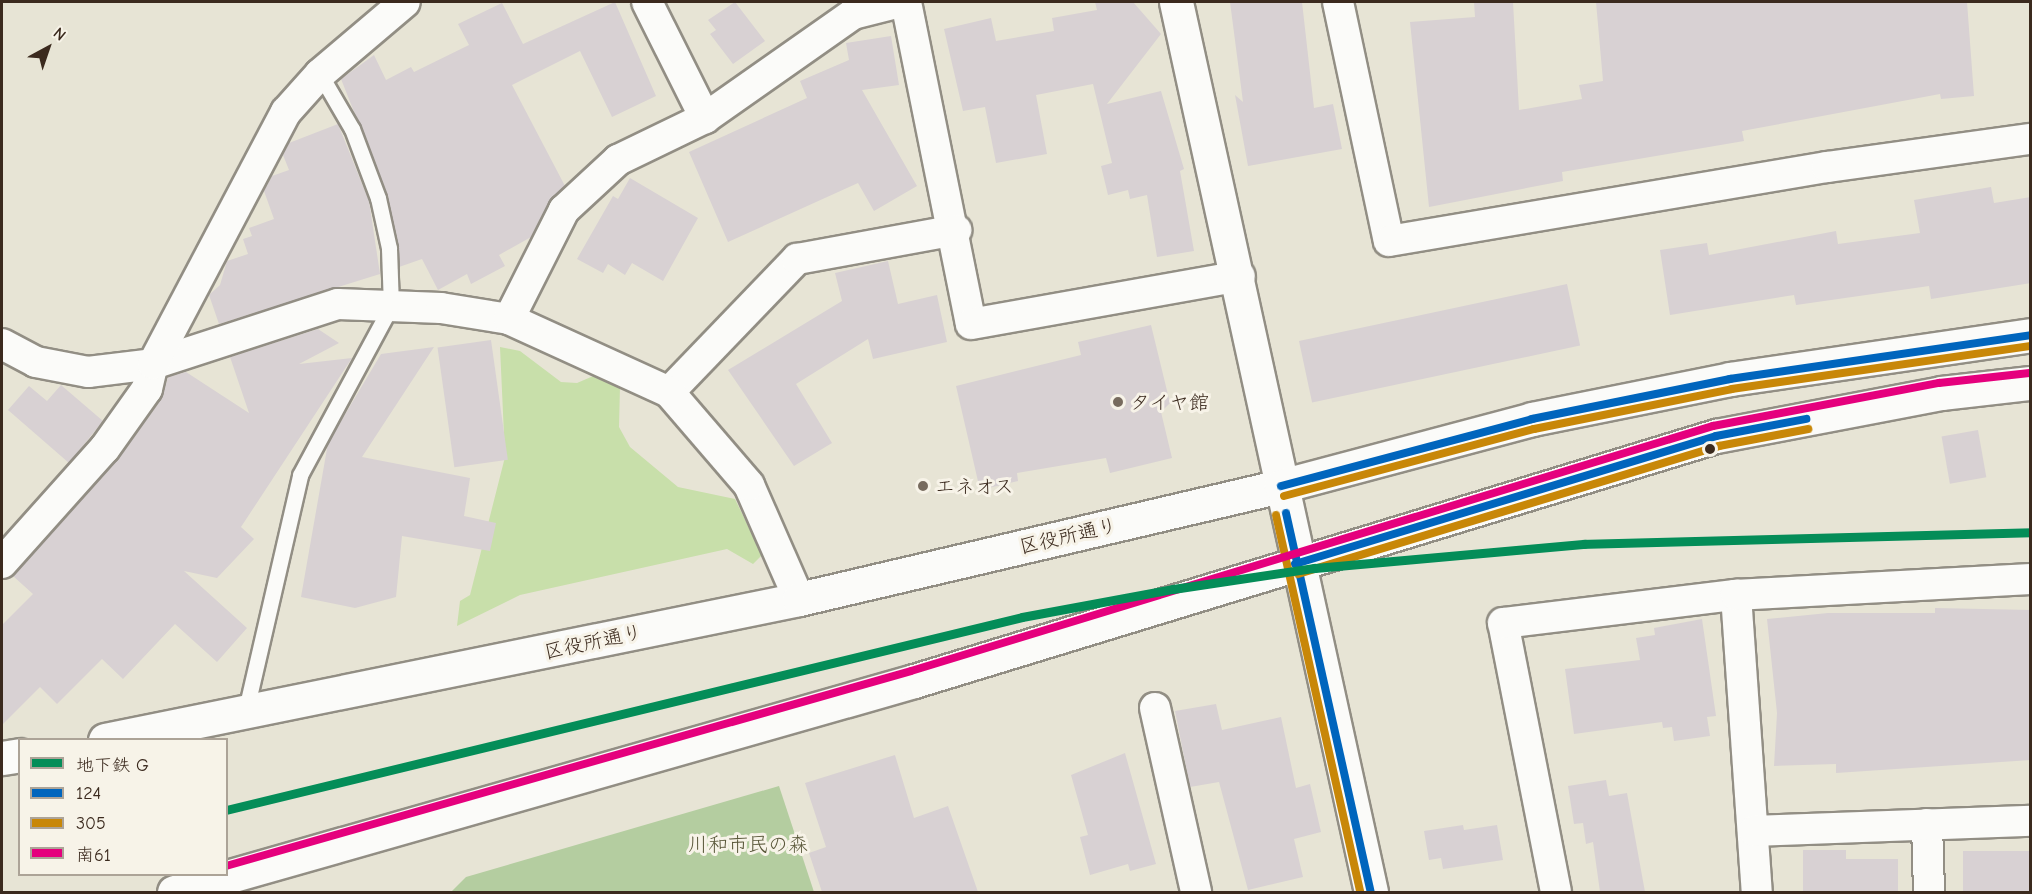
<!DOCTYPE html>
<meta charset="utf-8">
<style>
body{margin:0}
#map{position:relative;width:2032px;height:894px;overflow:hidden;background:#e7e4d5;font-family:"Comic Neue","Klee One",sans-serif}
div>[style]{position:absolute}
.green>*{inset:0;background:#c8dfaa}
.forest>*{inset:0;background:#b4cda0}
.building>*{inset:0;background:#d8d1d3;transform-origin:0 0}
.roads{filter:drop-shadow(2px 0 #928e84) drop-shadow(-2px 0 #928e84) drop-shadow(0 2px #928e84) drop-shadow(0 -2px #928e84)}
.lane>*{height:15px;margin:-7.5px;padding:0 7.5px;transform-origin:7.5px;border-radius:7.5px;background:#fbfbf9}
.street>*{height:30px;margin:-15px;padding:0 15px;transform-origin:15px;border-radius:15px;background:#fbfbf9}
.secondary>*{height:33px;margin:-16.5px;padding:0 16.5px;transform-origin:16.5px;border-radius:16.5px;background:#fbfbf9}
.bus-1>*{height:8px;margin:-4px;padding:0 4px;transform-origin:4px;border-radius:4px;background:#0065bd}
.bus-2>*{height:8px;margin:-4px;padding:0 4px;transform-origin:4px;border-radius:4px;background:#c88708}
.bus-3>*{height:8px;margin:-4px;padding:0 4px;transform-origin:4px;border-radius:4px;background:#e5007d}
.metro-1>*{height:9px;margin:-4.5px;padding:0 4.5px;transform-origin:4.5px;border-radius:4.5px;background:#048d58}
.dots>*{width:16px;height:16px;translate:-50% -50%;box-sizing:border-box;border:3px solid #f7f3e8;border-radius:50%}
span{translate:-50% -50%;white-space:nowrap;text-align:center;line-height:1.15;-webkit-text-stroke:6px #f7f3e8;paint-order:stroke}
.poi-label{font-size:20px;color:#3b2a1e}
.left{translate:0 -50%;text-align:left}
.street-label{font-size:20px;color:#3b2a1e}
.park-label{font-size:20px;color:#585638}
.frame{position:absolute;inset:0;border:3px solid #3b2a1e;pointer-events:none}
.legend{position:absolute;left:18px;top:738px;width:210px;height:138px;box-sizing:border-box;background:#f7f3e8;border:2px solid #aca397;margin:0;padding:8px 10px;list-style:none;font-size:18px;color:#3b2a1e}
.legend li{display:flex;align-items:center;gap:12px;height:30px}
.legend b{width:30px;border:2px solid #aca397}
.north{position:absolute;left:18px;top:18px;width:60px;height:60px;-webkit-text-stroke:4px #f7f3e8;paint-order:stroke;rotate:40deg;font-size:16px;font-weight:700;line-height:24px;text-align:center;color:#3b2a1e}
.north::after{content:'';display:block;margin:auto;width:21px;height:27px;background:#3b2a1e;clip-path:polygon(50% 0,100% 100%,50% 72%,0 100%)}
</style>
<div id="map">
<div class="green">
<div style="clip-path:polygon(500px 347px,520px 351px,561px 382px,577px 383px,598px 374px,620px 387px,619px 427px,630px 447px,678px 487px,735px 499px,762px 555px,753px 564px,727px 549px,520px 595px,457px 626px,460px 601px,470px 595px,505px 457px)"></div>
</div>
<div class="forest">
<div style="clip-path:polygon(779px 786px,814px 892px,451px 892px,466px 877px)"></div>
</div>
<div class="building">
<div style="clip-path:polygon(615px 2px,656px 96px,612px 117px,580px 51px,512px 85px,565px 186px,549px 202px,531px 237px,499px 255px,505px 266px,471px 284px,467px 274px,438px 290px,422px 259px,399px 267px,387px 195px,341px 79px,374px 55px,386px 80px,411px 67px,414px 72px,469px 45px,458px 24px,502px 3px,523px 44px)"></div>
<div style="clip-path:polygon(735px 2px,765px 41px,733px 64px,710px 34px,716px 30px,708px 20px)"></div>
<div style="clip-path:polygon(1095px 2px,1133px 2px,1161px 34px,1107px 104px,1161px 91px,1184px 169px,1180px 171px,1194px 251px,1157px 257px,1147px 195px,1130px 199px,1128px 190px,1108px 195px,1101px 166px,1112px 163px,1093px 84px,1036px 95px,1047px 154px,996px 163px,985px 107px,963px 111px,944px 29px,991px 18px,996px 41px,1054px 31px,1052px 18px,1097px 10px)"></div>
<div style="clip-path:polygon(1230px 2px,1302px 2px,1314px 108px,1333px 104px,1342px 149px,1248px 166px,1235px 95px,1243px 102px)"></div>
<div style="clip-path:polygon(1474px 2px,1513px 2px,1519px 110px,1582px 99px,1579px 85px,1603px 81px,1596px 2px,1967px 2px,1974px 96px,1941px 99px,1940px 94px,1742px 131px,1744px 141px,1562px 172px,1563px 181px,1429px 207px,1410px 22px,1475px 17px)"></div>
<div style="clip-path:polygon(891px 36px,899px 85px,862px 90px,917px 186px,874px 211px,858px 183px,728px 242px,689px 152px,807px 98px,800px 81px,849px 60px,846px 43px)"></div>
<div style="clip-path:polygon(338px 124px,369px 201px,380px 274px,219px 324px,209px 295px,220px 285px,227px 261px,248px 254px,243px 239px,252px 236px,249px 228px,274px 219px,264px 191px,272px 176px,289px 170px,283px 155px,289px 143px)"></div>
<div style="clip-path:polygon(630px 178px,698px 218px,663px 281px,632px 263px,625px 275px,608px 264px,603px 273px,577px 259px,613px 196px,618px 199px)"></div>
<div style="clip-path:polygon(1991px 187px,1994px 203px,2031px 197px,2031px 283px,1931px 299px,1929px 286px,1796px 305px,1794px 295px,1670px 315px,1660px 250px,1707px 243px,1709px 255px,1836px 231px,1838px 244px,1920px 233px,1914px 200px)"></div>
<div style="clip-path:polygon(888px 261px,898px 304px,937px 295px,947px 342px,873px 359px,868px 339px,796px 384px,832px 443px,794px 466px,728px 370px,842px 301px,835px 273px)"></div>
<div style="left:1567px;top:284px;width:63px;height:274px;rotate:78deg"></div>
<div style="clip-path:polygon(1151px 325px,1170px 403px,1161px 412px,1172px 458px,1110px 473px,1106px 458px,1017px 473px,1018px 481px,980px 490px,956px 386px,1081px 355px,1078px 342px)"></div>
<div style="clip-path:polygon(318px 329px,339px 343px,299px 364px,352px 358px,241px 527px,254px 539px,217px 578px,184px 571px,247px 628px,217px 662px,175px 624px,123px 679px,102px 659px,57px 704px,40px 687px,2px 725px,2px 625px,33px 594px,13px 576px,119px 458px,161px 399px,168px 377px,186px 372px,249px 413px,230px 357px)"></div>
<div style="left:491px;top:340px;width:121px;height:54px;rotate:82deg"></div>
<div style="clip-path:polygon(434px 347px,362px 457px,470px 478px,464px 516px,496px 523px,490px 551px,402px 536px,396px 597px,355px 608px,301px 597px,328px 443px,381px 354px)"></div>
<div style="clip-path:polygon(61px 385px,103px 421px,69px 463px,8px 410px,29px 386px,47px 401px)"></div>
<div style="left:1978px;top:430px;width:48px;height:37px;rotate:80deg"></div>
<div style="clip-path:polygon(1935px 608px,2031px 610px,2031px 760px,1836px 773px,1836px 764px,1774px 766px,1777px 713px,1767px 619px,1828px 613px,1935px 613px)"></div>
<div style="clip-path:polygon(1702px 619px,1716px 716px,1707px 717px,1710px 736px,1674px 741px,1672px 727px,1663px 728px,1662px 722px,1574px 734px,1565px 669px,1640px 660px,1636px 638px,1655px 635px,1654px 628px)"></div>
<div style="clip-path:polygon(1216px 704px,1222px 730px,1281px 717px,1296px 788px,1310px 784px,1321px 832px,1294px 839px,1303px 877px,1248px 890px,1219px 782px,1190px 787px,1175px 711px)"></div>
<div style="clip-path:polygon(1125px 753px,1156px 864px,1130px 871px,1128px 864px,1090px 875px,1080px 837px,1088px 835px,1071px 775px)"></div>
<div style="clip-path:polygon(895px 755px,914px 818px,948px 806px,978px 892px,822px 892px,809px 853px,826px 847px,805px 783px)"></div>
<div style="clip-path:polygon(1606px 780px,1609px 796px,1627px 793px,1645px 892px,1600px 892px,1593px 842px,1586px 844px,1583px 823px,1574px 824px,1568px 786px)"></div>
<div style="clip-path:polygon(1463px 825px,1464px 830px,1497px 825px,1503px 860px,1443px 869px,1441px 858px,1429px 860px,1424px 831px)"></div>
<div style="clip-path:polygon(1803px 850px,1846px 850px,1846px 859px,1898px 859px,1898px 891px,1803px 892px)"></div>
<div style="left:2031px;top:851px;width:41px;height:68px;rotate:90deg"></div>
</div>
<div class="roads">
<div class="lane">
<div style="left:245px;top:714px;width:245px;rotate:-77deg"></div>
<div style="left:300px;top:475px;width:192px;rotate:-61.7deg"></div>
<div style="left:391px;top:306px;width:58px;rotate:-92deg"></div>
<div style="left:389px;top:248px;width:51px;rotate:-102.4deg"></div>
<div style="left:378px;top:198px;width:74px;rotate:-110.6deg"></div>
<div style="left:352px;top:129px;width:64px;rotate:-120.2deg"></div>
</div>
<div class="street">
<div style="left:647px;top:2px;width:130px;rotate:63.4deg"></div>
<div style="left:906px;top:2px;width:328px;rotate:78.6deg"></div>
<div style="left:971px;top:324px;width:273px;rotate:-10.1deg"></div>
<div style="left:1338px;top:2px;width:244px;rotate:78deg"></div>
<div style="left:1389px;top:241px;width:444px;rotate:-9.6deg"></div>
<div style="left:1827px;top:167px;width:205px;rotate:-7.9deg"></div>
<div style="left:2px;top:344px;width:38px;rotate:28deg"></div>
<div style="left:36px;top:362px;width:53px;rotate:10.9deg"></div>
<div style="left:88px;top:372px;width:65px;rotate:-7deg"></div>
<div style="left:153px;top:364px;width:194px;rotate:-18deg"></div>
<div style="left:338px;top:304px;width:103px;rotate:2.2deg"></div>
<div style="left:441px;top:308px;width:69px;rotate:9.2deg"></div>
<div style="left:669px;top:392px;width:185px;rotate:-46.1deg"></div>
<div style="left:797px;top:259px;width:162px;rotate:-10.3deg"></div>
<div style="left:2px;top:563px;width:154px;rotate:-48.2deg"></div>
<div style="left:105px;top:448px;width:72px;rotate:-54.6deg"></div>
<div style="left:147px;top:389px;width:26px;rotate:-77deg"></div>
<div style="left:153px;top:364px;width:285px;rotate:-62.2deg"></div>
<div style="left:286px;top:112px;width:51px;rotate:-48.2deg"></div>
<div style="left:320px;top:74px;width:111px;rotate:-40.3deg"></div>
<div style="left:1736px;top:595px;width:298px;rotate:86deg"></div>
<div style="left:799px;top:599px;width:124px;rotate:-113.7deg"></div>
<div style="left:749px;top:485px;width:123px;rotate:-130.7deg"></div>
<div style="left:669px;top:392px;width:176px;rotate:-155.5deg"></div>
<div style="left:509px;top:319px;width:122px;rotate:-63.2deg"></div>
<div style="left:564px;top:210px;width:74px;rotate:-42.8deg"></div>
<div style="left:618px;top:160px;width:97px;rotate:-25.8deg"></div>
<div style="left:705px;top:118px;width:181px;rotate:-35.1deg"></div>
<div style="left:853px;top:14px;width:49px;rotate:-14.3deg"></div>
<div style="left:1155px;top:708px;width:189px;rotate:77.4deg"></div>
<div style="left:1927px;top:824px;width:68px;rotate:88.3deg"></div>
<div style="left:1754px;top:831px;width:276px;rotate:-2.1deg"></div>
<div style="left:1556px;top:892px;width:274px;rotate:-101.1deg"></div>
<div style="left:1503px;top:623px;width:235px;rotate:-6.9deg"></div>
<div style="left:1736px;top:595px;width:294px;rotate:-3.1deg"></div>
</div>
<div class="secondary">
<div style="left:1176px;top:2px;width:911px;rotate:77.64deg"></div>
<div style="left:105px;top:740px;width:708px;rotate:-11.48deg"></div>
<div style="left:799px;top:599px;width:495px;rotate:-13.2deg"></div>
<div style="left:1281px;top:486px;width:260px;rotate:-14.9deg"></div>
<div style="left:1532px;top:419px;width:202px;rotate:-11.4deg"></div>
<div style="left:1730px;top:379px;width:303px;rotate:-8.3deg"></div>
<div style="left:2px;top:758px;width:18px;rotate:-9deg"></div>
<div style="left:174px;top:892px;width:769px;rotate:-15.91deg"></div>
<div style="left:914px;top:681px;width:839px;rotate:-16.99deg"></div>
<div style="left:1716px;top:436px;width:229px;rotate:-10.8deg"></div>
<div style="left:1941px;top:393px;width:90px;rotate:-6.4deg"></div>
</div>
</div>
<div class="bus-1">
<div style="left:1281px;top:486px;width:260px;rotate:-14.9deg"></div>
<div style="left:1532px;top:419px;width:202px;rotate:-11.4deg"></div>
<div style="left:1730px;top:379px;width:303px;rotate:-8.3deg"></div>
<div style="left:1286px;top:513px;width:388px;rotate:77.4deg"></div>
<div style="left:1295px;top:564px;width:440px;rotate:-16.9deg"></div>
<div style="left:1716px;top:436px;width:92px;rotate:-10.7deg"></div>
</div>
<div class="bus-2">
<div style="left:1284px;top:496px;width:259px;rotate:-15deg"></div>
<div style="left:1534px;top:429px;width:202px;rotate:-11.4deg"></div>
<div style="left:1732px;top:389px;width:301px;rotate:-8.2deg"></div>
<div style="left:1276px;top:515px;width:386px;rotate:77.4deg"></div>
<div style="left:1298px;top:574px;width:440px;rotate:-16.9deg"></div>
<div style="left:1719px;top:446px;width:91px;rotate:-10.8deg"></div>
</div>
<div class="bus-3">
<div style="left:226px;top:866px;width:712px;rotate:-15.89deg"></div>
<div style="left:911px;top:671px;width:839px;rotate:-16.99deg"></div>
<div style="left:1713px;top:426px;width:230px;rotate:-10.8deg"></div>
<div style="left:1939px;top:383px;width:91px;rotate:-6.3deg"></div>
</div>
<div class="metro-1">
<div style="left:226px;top:810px;width:819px;rotate:-13.63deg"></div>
<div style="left:1022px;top:617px;width:154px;rotate:-10.5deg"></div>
<div style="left:1173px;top:589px;width:143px;rotate:-8.5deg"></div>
<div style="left:1314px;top:568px;width:271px;rotate:-5.1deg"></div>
<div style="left:1584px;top:544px;width:446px;rotate:-1.5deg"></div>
</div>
<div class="dots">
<div style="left:1118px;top:402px;background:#776b5e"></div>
<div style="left:1710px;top:449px;background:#3b2a1e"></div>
<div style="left:923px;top:486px;background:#776b5e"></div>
</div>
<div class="poi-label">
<span class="left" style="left:1130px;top:402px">タイヤ館</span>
<span class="left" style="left:935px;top:486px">エネオス</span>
</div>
<div class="street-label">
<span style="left:1068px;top:536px;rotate:-13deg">区役所通り</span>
<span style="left:593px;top:642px;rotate:-12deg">区役所通り</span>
</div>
<div class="park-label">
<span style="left:748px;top:844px">川和市民の森</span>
</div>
<div class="frame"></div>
<ul class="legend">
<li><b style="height:8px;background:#048d58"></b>地下鉄 G</li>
<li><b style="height:8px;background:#0065bd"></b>124</li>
<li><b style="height:8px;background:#c88708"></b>305</li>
<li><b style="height:8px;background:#e5007d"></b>南61</li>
</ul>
<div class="north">N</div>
</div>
